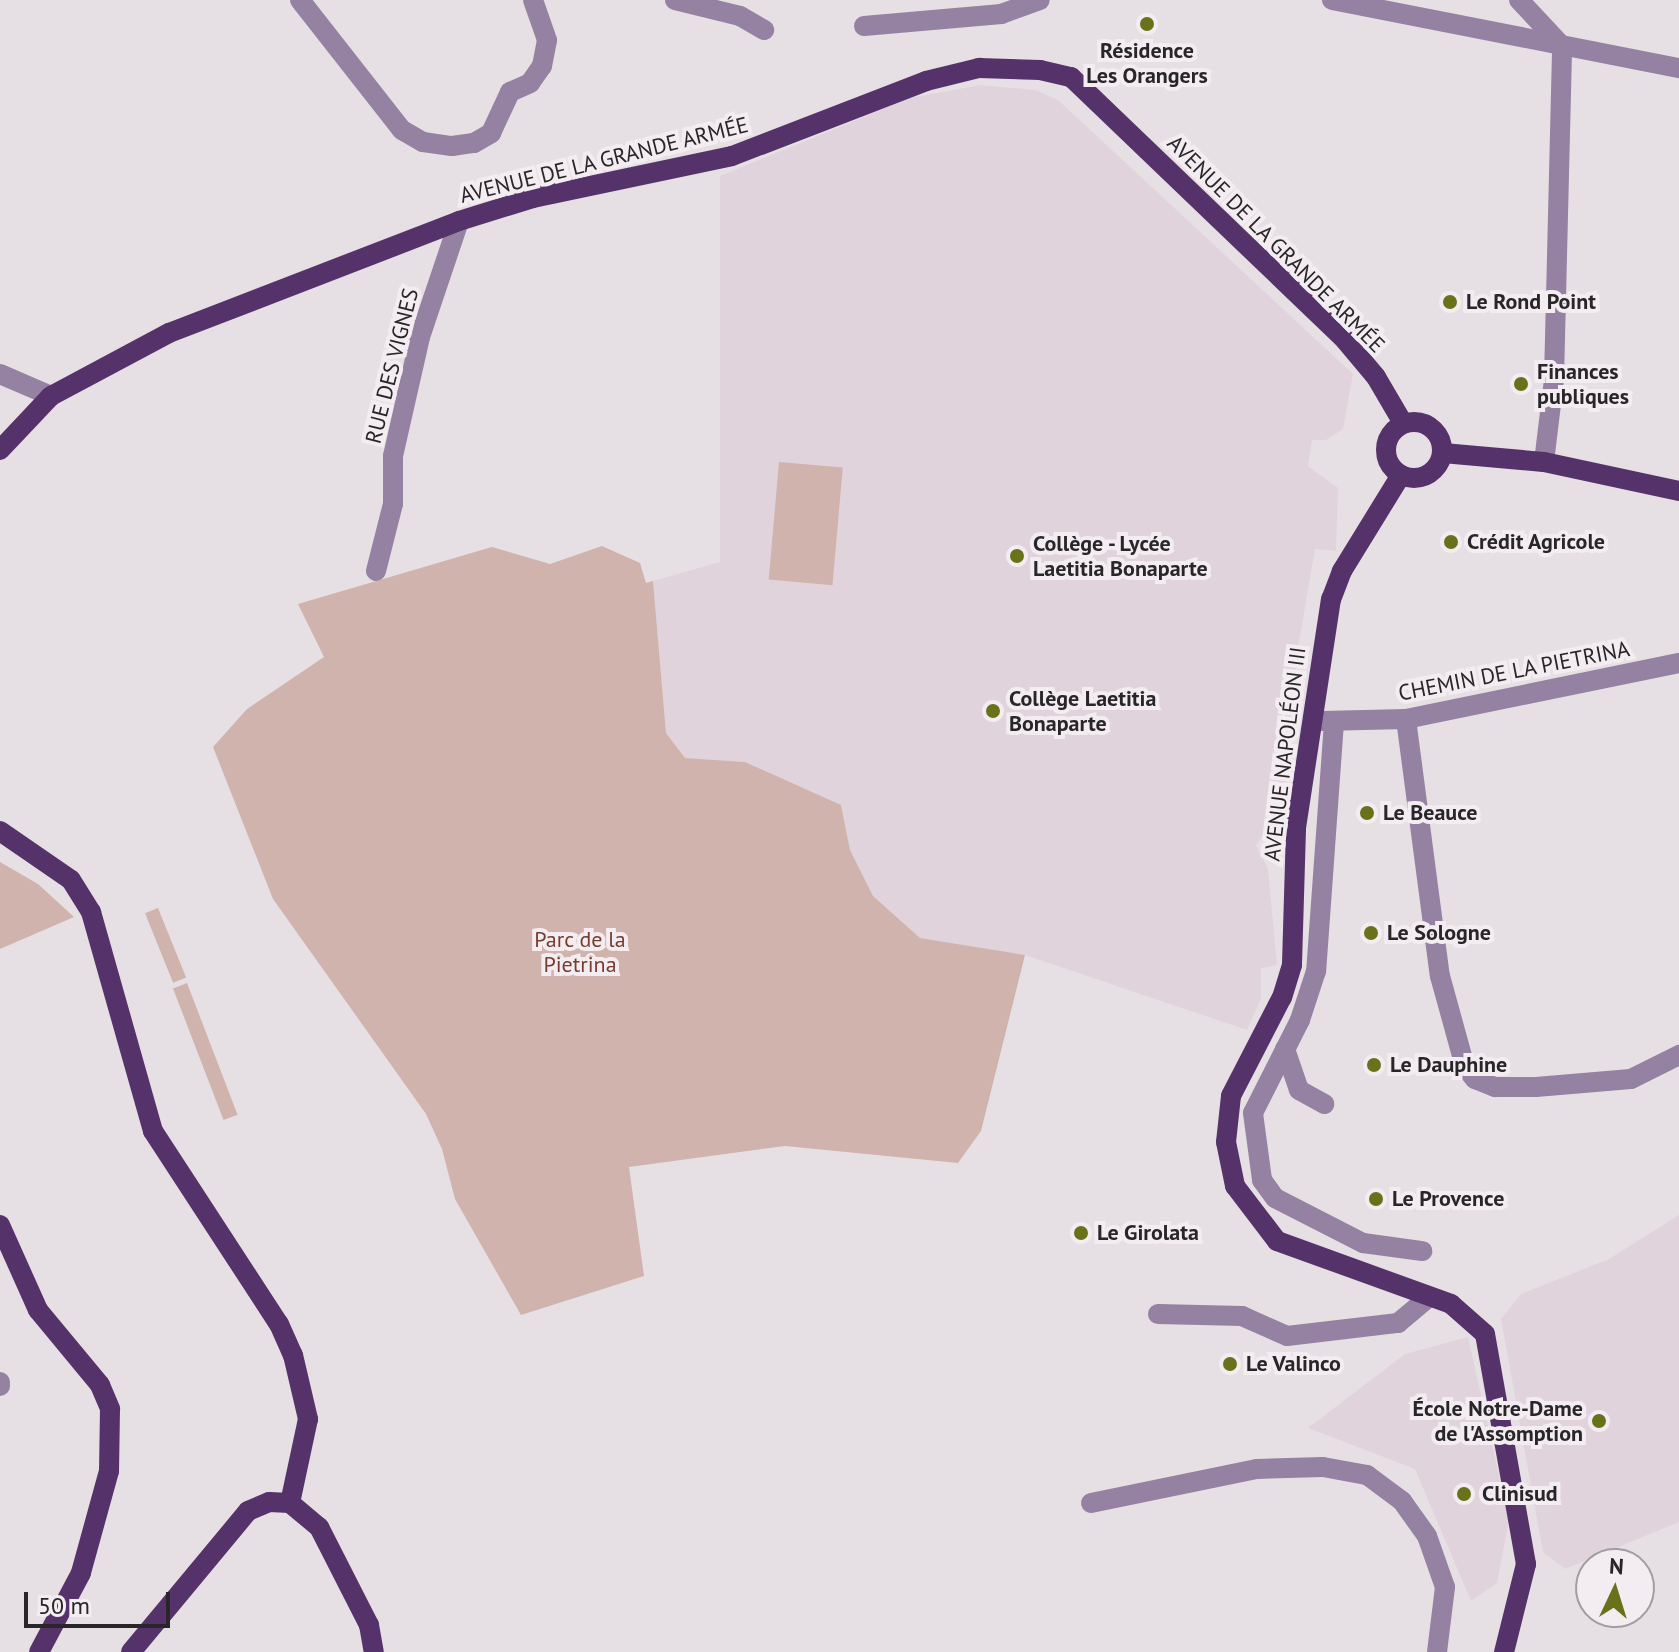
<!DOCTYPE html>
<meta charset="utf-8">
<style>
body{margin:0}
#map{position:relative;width:1679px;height:1652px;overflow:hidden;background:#e6e0e4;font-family:"PT Sans",sans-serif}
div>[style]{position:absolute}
.built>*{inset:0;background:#e1d3dc}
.green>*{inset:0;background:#cfb3ac;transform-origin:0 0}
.minor>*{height:20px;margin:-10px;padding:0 10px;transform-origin:10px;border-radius:10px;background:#9581a1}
.major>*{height:20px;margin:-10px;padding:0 10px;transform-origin:10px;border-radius:10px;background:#553269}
.major>.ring{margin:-10px;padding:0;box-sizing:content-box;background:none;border:20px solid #553269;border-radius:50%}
.dots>*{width:22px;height:22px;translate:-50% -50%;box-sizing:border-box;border:4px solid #f3edf1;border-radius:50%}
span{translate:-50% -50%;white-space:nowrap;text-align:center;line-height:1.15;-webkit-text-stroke:8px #f3edf1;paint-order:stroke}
.poi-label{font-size:22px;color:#282628;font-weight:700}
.left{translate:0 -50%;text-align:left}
.right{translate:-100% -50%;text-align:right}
.street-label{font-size:22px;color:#282628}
.park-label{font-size:22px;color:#783c2e}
.north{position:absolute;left:1575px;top:1548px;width:80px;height:80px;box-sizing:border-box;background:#f3edf1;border:2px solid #a29da1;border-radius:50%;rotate:4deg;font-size:22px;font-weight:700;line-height:32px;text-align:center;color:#282628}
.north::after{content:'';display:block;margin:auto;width:28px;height:36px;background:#67721b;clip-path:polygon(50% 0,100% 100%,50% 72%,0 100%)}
.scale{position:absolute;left:24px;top:1592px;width:146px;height:36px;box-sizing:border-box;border:4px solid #282628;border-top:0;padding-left:10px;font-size:24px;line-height:28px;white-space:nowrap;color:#282628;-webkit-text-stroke:6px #f3edf1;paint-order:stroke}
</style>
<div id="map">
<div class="built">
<div style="clip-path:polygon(980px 85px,1035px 90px,1058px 100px,1353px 374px,1343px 429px,1326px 440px,1312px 440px,1308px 466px,1338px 488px,1336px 551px,1315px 549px,1296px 660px,1291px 759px,1280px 812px,1256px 845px,1268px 869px,1277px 965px,1261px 968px,1261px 999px,1247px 1030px,1025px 955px,920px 938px,873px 896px,850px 850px,841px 805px,745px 762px,685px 758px,666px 733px,653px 581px,720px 562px,720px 176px,910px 98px)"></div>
<div style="clip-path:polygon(1679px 1215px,1679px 1522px,1565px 1569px,1543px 1552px,1501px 1319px,1521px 1294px,1609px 1259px)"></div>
<div style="clip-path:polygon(1468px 1337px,1509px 1520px,1497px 1583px,1471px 1601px,1415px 1469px,1308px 1428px,1405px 1354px)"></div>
</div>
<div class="green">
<div style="left:779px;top:462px;width:64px;height:118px;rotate:5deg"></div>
<div style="clip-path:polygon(602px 546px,640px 563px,646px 583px,653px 581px,666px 733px,685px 758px,745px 762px,841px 805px,850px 850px,873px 896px,920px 938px,1025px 955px,981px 1131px,958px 1163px,785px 1146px,629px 1167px,644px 1276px,521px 1315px,455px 1199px,442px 1149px,426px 1114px,273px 899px,213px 747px,247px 709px,324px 657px,298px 604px,492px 547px,550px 564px)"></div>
<div style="clip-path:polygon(0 862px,38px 884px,74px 917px,0 949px)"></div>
<div style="left:158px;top:908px;width:75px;height:14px;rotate:68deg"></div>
<div style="left:187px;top:983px;width:141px;height:15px;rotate:69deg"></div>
</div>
<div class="minor">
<div style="left:300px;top:0;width:165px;rotate:51.9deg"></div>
<div style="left:402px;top:130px;width:24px;rotate:30deg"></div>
<div style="left:423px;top:142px;width:29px;rotate:8deg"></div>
<div style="left:452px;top:146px;width:22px;rotate:-8deg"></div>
<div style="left:474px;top:143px;width:20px;rotate:-30deg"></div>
<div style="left:491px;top:133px;width:45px;rotate:-65.1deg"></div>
<div style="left:510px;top:92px;width:22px;rotate:-24deg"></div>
<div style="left:530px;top:83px;width:21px;rotate:-55deg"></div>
<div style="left:542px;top:66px;width:26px;rotate:-79deg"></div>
<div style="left:547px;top:40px;width:42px;rotate:-109.3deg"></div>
<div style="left:675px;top:0;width:67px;rotate:13.8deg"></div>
<div style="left:740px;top:16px;width:28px;rotate:30deg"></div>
<div style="left:1332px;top:0;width:354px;rotate:11.1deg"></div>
<div style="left:1519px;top:0;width:63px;rotate:46.9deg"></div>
<div style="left:864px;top:26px;width:138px;rotate:-5deg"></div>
<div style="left:1001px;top:14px;width:41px;rotate:-19.7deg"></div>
<div style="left:0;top:374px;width:56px;rotate:23.3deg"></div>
<div style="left:1544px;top:462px;width:84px;rotate:-83.1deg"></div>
<div style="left:1554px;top:379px;width:333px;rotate:-88.6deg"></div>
<div style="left:376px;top:571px;width:69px;rotate:-75.8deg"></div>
<div style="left:393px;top:504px;width:48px;rotate:-90deg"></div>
<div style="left:393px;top:456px;width:122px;rotate:-77.2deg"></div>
<div style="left:420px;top:337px;width:122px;rotate:-71.4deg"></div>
<div style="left:1406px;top:719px;width:259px;rotate:82.5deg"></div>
<div style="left:1440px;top:976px;width:94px;rotate:74.6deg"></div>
<div style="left:1465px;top:1067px;width:16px;rotate:50deg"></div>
<div style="left:1475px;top:1079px;width:22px;rotate:22deg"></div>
<div style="left:1495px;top:1087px;width:41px"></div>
<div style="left:1536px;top:1087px;width:95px;rotate:-4.8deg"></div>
<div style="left:1631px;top:1079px;width:54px;rotate:-26.6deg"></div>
<div style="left:1322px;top:721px;width:84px;rotate:-1.4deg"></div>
<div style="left:1406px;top:719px;width:279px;rotate:-11.6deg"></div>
<div style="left:1334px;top:722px;width:250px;rotate:94.1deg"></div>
<div style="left:1316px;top:971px;width:52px;rotate:108.1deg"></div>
<div style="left:1300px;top:1020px;width:104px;rotate:116.8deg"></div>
<div style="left:1253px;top:1113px;width:68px;rotate:82.3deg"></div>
<div style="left:1262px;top:1180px;width:22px;rotate:54deg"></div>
<div style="left:1275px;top:1198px;width:99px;rotate:27.1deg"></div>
<div style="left:1363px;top:1243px;width:60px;rotate:7.7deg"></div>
<div style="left:1285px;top:1049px;width:43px;rotate:71.1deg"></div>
<div style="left:1299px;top:1090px;width:29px;rotate:29deg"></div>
<div style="left:1158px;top:1314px;width:84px;rotate:1.4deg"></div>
<div style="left:1242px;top:1316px;width:49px;rotate:24deg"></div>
<div style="left:1287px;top:1336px;width:112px;rotate:-6.7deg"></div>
<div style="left:1398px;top:1323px;width:40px;rotate:-40deg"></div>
<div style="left:0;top:1382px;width:4px;rotate:90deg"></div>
<div style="left:1091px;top:1503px;width:169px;rotate:-11.6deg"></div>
<div style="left:1257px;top:1469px;width:66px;rotate:-1.7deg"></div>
<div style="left:1323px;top:1467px;width:45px;rotate:10.3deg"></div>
<div style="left:1367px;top:1475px;width:44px;rotate:36.6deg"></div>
<div style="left:1402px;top:1501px;width:43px;rotate:54.5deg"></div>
<div style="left:1427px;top:1536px;width:54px;rotate:70.6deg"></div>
<div style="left:1445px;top:1587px;width:65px;rotate:97deg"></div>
</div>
<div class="major">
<div class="ring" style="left:1386px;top:422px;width:36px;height:36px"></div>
<div style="left:0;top:450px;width:74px;rotate:-46.6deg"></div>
<div style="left:51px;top:396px;width:134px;rotate:-28.1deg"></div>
<div style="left:169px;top:333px;width:311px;rotate:-21.1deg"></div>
<div style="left:459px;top:221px;width:77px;rotate:-17.3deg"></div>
<div style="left:533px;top:198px;width:203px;rotate:-11.9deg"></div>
<div style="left:732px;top:156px;width:208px;rotate:-21.1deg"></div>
<div style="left:926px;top:81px;width:55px;rotate:-13.8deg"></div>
<div style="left:979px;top:68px;width:61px;rotate:1.9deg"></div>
<div style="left:1040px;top:70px;width:32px;rotate:13deg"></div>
<div style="left:1071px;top:77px;width:380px;rotate:43.8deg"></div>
<div style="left:1345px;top:340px;width:48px;rotate:50deg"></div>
<div style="left:1376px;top:377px;width:53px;rotate:59.6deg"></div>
<div style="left:1443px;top:453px;width:101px;rotate:5.1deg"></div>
<div style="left:1544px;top:462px;width:138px;rotate:12.1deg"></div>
<div style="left:1401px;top:475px;width:113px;rotate:121.6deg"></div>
<div style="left:1342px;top:571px;width:30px;rotate:111deg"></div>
<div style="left:1331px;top:599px;width:233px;rotate:98.7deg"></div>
<div style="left:1296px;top:829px;width:136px;rotate:91.7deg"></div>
<div style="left:1292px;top:965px;width:34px;rotate:107deg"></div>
<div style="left:1282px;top:997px;width:111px;rotate:117.3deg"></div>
<div style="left:1231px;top:1096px;width:46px;rotate:96.2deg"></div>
<div style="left:1226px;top:1142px;width:45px;rotate:78.4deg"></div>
<div style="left:1235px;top:1186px;width:69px;rotate:52.6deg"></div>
<div style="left:1277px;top:1241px;width:185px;rotate:19.9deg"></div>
<div style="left:1451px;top:1304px;width:45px;rotate:41.4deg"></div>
<div style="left:1485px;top:1334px;width:234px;rotate:79.9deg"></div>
<div style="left:1526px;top:1564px;width:91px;rotate:104deg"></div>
<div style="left:0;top:831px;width:86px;rotate:34.6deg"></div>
<div style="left:71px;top:880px;width:38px;rotate:58deg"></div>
<div style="left:91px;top:912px;width:228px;rotate:74.2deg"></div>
<div style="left:153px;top:1131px;width:230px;rotate:56.9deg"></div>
<div style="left:279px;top:1324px;width:34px;rotate:66deg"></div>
<div style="left:293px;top:1355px;width:66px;rotate:76.8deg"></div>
<div style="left:308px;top:1419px;width:86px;rotate:102.1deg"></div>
<div style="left:0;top:1225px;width:93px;rotate:65.9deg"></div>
<div style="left:38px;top:1310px;width:97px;rotate:50.4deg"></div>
<div style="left:100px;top:1385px;width:26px;rotate:67deg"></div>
<div style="left:110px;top:1409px;width:62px;rotate:90.9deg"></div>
<div style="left:109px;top:1471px;width:106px;rotate:105.4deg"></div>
<div style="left:81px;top:1573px;width:89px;rotate:118deg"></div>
<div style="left:290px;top:1503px;width:38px;rotate:40deg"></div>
<div style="left:319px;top:1527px;width:110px;rotate:63deg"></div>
<div style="left:369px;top:1625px;width:27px;rotate:80deg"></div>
<div style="left:131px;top:1652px;width:183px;rotate:-50.3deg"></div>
<div style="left:248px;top:1511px;width:23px;rotate:-23deg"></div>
<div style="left:269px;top:1502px;width:21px;rotate:3deg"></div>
</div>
<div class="dots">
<div style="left:1147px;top:24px;background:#67721b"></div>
<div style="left:1450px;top:302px;background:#67721b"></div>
<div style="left:1521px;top:384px;background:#67721b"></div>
<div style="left:1451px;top:542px;background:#67721b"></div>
<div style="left:1017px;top:556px;background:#67721b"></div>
<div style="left:993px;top:711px;background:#67721b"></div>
<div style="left:1367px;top:813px;background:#67721b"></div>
<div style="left:1371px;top:933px;background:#67721b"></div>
<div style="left:1374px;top:1065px;background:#67721b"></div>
<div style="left:1376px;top:1199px;background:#67721b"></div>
<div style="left:1081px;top:1233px;background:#67721b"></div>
<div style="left:1230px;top:1364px;background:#67721b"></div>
<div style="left:1599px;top:1421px;background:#67721b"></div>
<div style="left:1464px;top:1494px;background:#67721b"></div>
</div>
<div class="poi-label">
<span style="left:1147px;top:63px">Résidence<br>Les Orangers</span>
<span class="left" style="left:1466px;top:302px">Le Rond Point</span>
<span class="left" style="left:1537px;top:384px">Finances<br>publiques</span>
<span class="left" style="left:1467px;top:542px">Crédit Agricole</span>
<span class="left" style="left:1033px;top:556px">Collège - Lycée<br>Laetitia Bonaparte</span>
<span class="left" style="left:1009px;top:711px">Collège Laetitia<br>Bonaparte</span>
<span class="left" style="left:1383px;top:813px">Le Beauce</span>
<span class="left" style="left:1387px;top:933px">Le Sologne</span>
<span class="left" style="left:1390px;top:1065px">Le Dauphine</span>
<span class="left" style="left:1392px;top:1199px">Le Provence</span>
<span class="left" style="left:1097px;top:1233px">Le Girolata</span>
<span class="left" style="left:1246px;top:1364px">Le Valinco</span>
<span class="right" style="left:1583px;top:1421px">École Notre-Dame<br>de l'Assomption</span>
<span class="left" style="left:1482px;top:1494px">Clinisud</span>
</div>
<div class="street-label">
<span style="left:604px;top:160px;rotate:-14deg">AVENUE DE LA GRANDE ARMÉE</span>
<span style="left:1276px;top:244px;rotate:45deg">AVENUE DE LA GRANDE ARMÉE</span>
<span style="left:392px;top:366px;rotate:-76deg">RUE DES VIGNES</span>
<span style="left:1514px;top:671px;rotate:-11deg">CHEMIN DE LA PIETRINA</span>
<span style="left:1285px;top:754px;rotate:-83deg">AVENUE NAPOLÉON III</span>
</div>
<div class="park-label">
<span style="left:580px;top:952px">Parc de la<br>Pietrina</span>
</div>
<div class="north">N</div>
<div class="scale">50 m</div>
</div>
